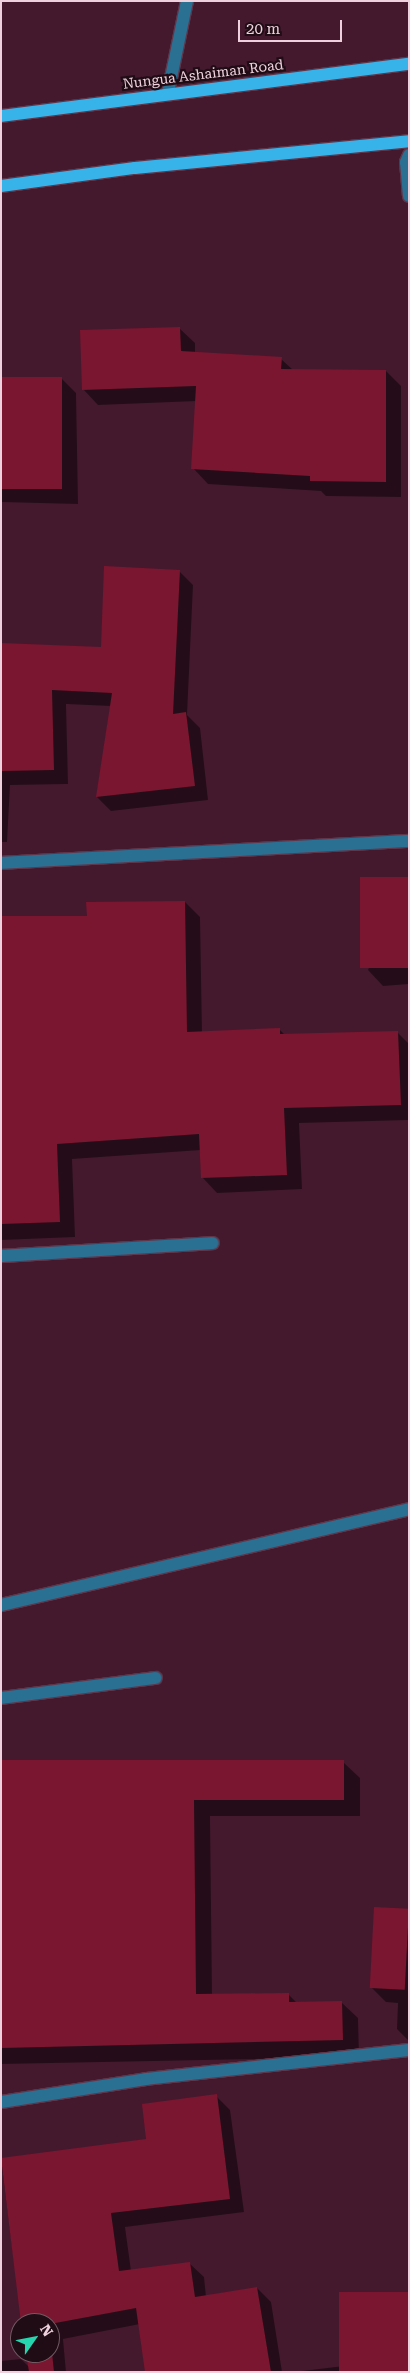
<!DOCTYPE html>
<style>
body{margin:0}
#map{position:relative;width:410px;height:2373px;overflow:hidden;background:#44192e;font-family:"Roboto Serif",serif}
div>[style]{position:absolute}
.shadow>*{inset:0;background:#0007}
.building>*{inset:0;background:#7a162f;transform-origin:0 0}
.roads{filter:drop-shadow(1px 0 #5f364a) drop-shadow(-1px 0 #5f364a) drop-shadow(0 1px #5f364a) drop-shadow(0 -1px #5f364a)}
.minor>*{height:12px;margin:-6px;padding:0 6px;transform-origin:6px;border-radius:6px;background:#297092}
.major>*{height:12px;margin:-6px;padding:0 6px;transform-origin:6px;border-radius:6px;background:#37b3ea}
span{translate:-50% -50%;white-space:nowrap;text-align:center;line-height:1.15;-webkit-text-stroke:4.5px #1f0c14;paint-order:stroke}
.street-label{font-size:14px;color:#eed1dd}
.frame{position:absolute;inset:0;border:2px solid #eed1dd;pointer-events:none}
.north{position:absolute;left:10px;top:2313px;width:50px;height:50px;box-sizing:border-box;background:#1f0c14;border:1px solid #725b64;border-radius:50%;rotate:57deg;font-size:14px;font-weight:700;line-height:20px;text-align:center;color:#eed1dd}
.north::after{content:'';display:block;margin:auto;width:18px;height:22px;background:#26d5ae;clip-path:polygon(50% 0,100% 100%,50% 72%,0 100%)}
.scale{position:absolute;left:238px;top:20px;width:104px;height:22px;box-sizing:border-box;border:2px solid #eed1dd;border-top:0;padding-left:6px;font-size:15px;line-height:18px;white-space:nowrap;color:#eed1dd;-webkit-text-stroke:4px #1f0c14;paint-order:stroke}
</style>
<div id="map">
<div class="shadow">
<div style="clip-path:polygon(179px 328px,195px 343px,195px 354px,281px 359px,293px 370px,386px 371px,401px 386px,401px 497px,326px 496px,321px 491px,208px 484px,193px 468px,197px 401px,98px 405px,83px 389px)"></div>
<div style="clip-path:polygon(1px 378px,61px 378px,76px 393px,78px 504px,1px 502px)"></div>
<div style="clip-path:polygon(179px 571px,193px 585px,187px 715px,200px 728px,208px 800px,111px 811px,97px 797px,111px 706px,66px 704px,68px 784px,10px 785px,7px 842px,1px 842px,1px 645px,102px 648px)"></div>
<div style="clip-path:polygon(409px 878px,409px 984px,383px 986px,368px 970px)"></div>
<div style="clip-path:polygon(185px 902px,200px 917px,202px 1033px,280px 1030px,286px 1036px,398px 1033px,409px 1044px,409px 1120px,299px 1123px,302px 1189px,217px 1193px,202px 1177px,201px 1150px,72px 1159px,75px 1237px,1px 1240px,1px 918px,88px 917px)"></div>
<div style="clip-path:polygon(1px 1761px,343px 1762px,360px 1778px,360px 1816px,210px 1816px,212px 1995px,288px 1994px,297px 2003px,341px 2002px,358px 2018px,359px 2057px,1px 2064px)"></div>
<div style="clip-path:polygon(409px 1911px,409px 2041px,397px 2029px,398px 2003px,386px 2002px,372px 1988px)"></div>
<div style="clip-path:polygon(216px 2096px,230px 2110px,244px 2212px,125px 2227px,131px 2271px,189px 2263px,204px 2277px,206px 2297px,257px 2288px,271px 2302px,282px 2372px,147px 2372px,140px 2324px,63px 2339px,66px 2372px,1px 2372px,1px 2361px,21px 2359px,29px 2367px,27px 2353px,50px 2353px,50px 2323px,22px 2323px,1px 2159px,148px 2140px)"></div>
<div style="clip-path:polygon(344px 2366px,409px 2372px,294px 2372px)"></div>
</div>
<div class="building">
<div style="clip-path:polygon(180px 327px,181px 351px,282px 357px,281px 369px,386px 370px,386px 482px,310px 481px,310px 476px,191px 469px,196px 386px,82px 390px,80px 330px)"></div>
<div style="left:1px;top:377px;width:61px;height:112px"></div>
<div style="clip-path:polygon(104px 566px,180px 570px,173px 714px,186px 712px,195px 786px,96px 797px,112px 693px,52px 690px,54px 770px,2px 771px,1px 643px,101px 647px)"></div>
<div style="left:409px;top:877px;width:91px;height:49px;rotate:90deg"></div>
<div style="clip-path:polygon(185px 901px,187px 1032px,280px 1028px,280px 1034px,398px 1031px,401px 1105px,284px 1108px,287px 1175px,201px 1178px,199px 1134px,57px 1144px,60px 1222px,1px 1224px,1px 916px,87px 916px,86px 902px)"></div>
<div style="clip-path:polygon(1px 1760px,344px 1760px,344px 1800px,194px 1800px,196px 1994px,289px 1993px,289px 2002px,342px 2001px,343px 2040px,1px 2048px)"></div>
<div style="left:374px;top:1907px;width:35px;height:81px;rotate:3deg"></div>
<div style="clip-path:polygon(217px 2094px,230px 2199px,111px 2213px,119px 2271px,190px 2262px,195px 2297px,257px 2287px,271px 2372px,145px 2372px,136px 2308px,50px 2324px,21px 2323px,1px 2158px,146px 2139px,142px 2104px)"></div>
<div style="left:409px;top:2292px;width:80px;height:70px;rotate:90deg"></div>
<div style="clip-path:polygon(50px 2334px,54px 2372px,29px 2372px,26px 2353px,50px 2353px)"></div>
</div>
<div class="roads">
<div class="minor">
<div style="left:168px;top:92px;width:93px;rotate:-78.2deg"></div>
<div style="left:409px;top:155px;width:8px;rotate:113deg"></div>
<div style="left:406px;top:162px;width:34px;rotate:85deg"></div>
<div style="left:1px;top:863px;width:409px;rotate:-3.1deg"></div>
<div style="left:1px;top:1256px;width:212px;rotate:-3.5deg"></div>
<div style="left:1px;top:1605px;width:419px;rotate:-13.2deg"></div>
<div style="left:1px;top:1698px;width:156px;rotate:-7.4deg"></div>
<div style="left:1px;top:2102px;width:147px;rotate:-9deg"></div>
<div style="left:146px;top:2079px;width:265px;rotate:-6.3deg"></div>
</div>
<div class="major">
<div style="left:1px;top:116px;width:411px;rotate:-7.3deg"></div>
<div style="left:1px;top:186px;width:135px;rotate:-7.7deg"></div>
<div style="left:135px;top:168px;width:275px;rotate:-5.6deg"></div>
</div>
</div>
<div class="street-label">
<span style="left:203px;top:74px;rotate:-7deg">Nungua Ashaiman Road</span>
</div>
<div class="frame"></div>
<div class="north">N</div>
<div class="scale">20 m</div>
</div>
